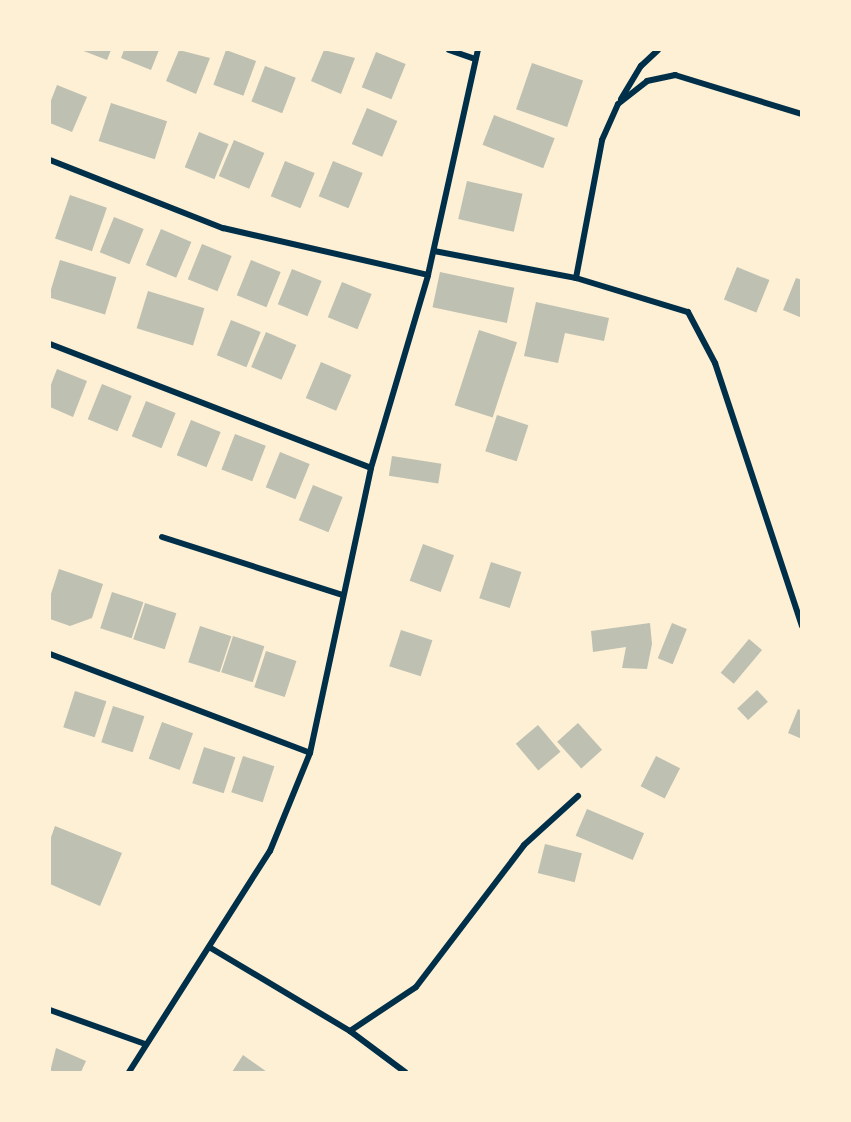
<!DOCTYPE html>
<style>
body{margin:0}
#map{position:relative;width:851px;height:1122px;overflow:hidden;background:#fdf0d5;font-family:"Varela Round",sans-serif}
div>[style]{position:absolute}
.building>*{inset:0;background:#bec0b2;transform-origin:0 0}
.minor>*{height:6px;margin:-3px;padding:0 3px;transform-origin:3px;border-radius:3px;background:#003049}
span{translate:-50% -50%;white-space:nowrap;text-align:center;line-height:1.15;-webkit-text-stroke:5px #fdf0d5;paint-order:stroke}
.frame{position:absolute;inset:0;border:51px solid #fdf0d5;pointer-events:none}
</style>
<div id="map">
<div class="building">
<div style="clip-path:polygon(81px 50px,111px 50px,107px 60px)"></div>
<div style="clip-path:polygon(124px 50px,159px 50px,151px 70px,121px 58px)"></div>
<div style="clip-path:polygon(179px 50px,210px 58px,196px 94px,166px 81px)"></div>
<div style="left:226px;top:50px;width:32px;height:37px;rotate:20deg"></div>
<div style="clip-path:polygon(324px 50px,355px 58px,341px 94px,311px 81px)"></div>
<div style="left:376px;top:52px;width:32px;height:38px;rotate:22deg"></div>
<div style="left:532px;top:63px;width:54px;height:49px;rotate:19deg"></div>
<div style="left:265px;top:66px;width:33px;height:38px;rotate:21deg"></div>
<div style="clip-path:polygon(57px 85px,87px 97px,72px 132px,50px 123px,50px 103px)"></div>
<div style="left:111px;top:103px;width:59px;height:40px;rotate:18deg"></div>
<div style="left:367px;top:108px;width:33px;height:39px;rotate:23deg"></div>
<div style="left:494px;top:115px;width:65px;height:32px;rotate:21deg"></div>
<div style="left:199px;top:132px;width:32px;height:38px;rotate:22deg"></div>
<div style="left:234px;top:140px;width:33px;height:39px;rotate:23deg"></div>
<div style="left:285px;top:161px;width:32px;height:38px;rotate:22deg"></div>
<div style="left:333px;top:161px;width:32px;height:38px;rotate:22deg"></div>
<div style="left:467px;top:181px;width:57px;height:39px;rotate:13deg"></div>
<div style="left:70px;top:195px;width:39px;height:46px;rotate:19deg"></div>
<div style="left:114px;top:217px;width:32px;height:38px;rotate:22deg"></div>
<div style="left:161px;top:229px;width:33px;height:39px;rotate:23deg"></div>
<div style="left:202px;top:244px;width:32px;height:38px;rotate:22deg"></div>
<div style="left:60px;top:260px;width:59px;height:39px;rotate:17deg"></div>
<div style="left:251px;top:260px;width:32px;height:38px;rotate:22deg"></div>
<div style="left:737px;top:267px;width:35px;height:35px;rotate:22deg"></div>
<div style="left:292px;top:269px;width:32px;height:38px;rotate:22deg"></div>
<div style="left:440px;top:272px;width:76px;height:36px;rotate:12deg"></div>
<div style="clip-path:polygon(796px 278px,802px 280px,802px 318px,783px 310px)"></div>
<div style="left:342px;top:282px;width:32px;height:38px;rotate:22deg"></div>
<div style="left:148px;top:291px;width:59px;height:39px;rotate:17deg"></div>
<div style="clip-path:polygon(536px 302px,609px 318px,604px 341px,565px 333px,558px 363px,524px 356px)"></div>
<div style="left:231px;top:320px;width:32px;height:38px;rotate:22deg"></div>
<div style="left:479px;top:330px;width:40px;height:79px;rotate:18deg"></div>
<div style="left:266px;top:332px;width:33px;height:38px;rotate:23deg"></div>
<div style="left:321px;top:362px;width:33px;height:39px;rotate:23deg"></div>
<div style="clip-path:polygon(57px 369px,87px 381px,73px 417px,50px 407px,50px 387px)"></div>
<div style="left:102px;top:384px;width:32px;height:38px;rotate:22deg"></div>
<div style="left:146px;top:401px;width:32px;height:38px;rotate:22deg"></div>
<div style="left:497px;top:415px;width:33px;height:38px;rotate:18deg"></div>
<div style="left:191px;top:420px;width:32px;height:38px;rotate:22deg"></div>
<div style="left:235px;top:434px;width:33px;height:38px;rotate:21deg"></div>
<div style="left:280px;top:452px;width:32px;height:38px;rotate:22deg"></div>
<div style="left:392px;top:456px;width:50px;height:20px;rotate:9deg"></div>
<div style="left:313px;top:485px;width:32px;height:38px;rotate:22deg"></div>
<div style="left:423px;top:544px;width:33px;height:39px;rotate:20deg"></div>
<div style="left:491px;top:562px;width:32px;height:38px;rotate:18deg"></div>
<div style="clip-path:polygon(59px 569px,103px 584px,92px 618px,70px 626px,50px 619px,50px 597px)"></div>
<div style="left:112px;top:592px;width:33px;height:38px;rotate:18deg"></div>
<div style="left:145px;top:603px;width:33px;height:38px;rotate:18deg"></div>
<div style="clip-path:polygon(650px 623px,652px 644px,647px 669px,622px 668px,626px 647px,593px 652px,591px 631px)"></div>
<div style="left:672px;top:623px;width:16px;height:38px;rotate:22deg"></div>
<div style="left:200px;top:626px;width:33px;height:38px;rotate:18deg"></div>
<div style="left:401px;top:630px;width:33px;height:38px;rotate:18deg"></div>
<div style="left:233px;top:636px;width:33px;height:38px;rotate:18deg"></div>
<div style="left:749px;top:639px;width:17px;height:44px;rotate:40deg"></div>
<div style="left:266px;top:651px;width:32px;height:38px;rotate:18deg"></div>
<div style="left:757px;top:690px;width:16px;height:27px;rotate:47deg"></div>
<div style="left:75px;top:691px;width:33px;height:38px;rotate:18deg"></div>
<div style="left:113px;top:706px;width:33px;height:38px;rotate:18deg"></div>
<div style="clip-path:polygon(798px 709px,802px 711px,802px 739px,788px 733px)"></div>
<div style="left:162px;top:722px;width:33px;height:39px;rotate:20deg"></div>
<div style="left:578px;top:723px;width:36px;height:28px;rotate:48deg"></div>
<div style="left:538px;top:725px;width:35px;height:29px;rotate:50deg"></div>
<div style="left:204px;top:747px;width:33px;height:38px;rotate:18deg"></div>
<div style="left:243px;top:756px;width:33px;height:38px;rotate:18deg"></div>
<div style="left:656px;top:756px;width:27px;height:34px;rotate:27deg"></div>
<div style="left:587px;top:809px;width:62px;height:29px;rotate:23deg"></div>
<div style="clip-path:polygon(55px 826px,122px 853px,100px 906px,50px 884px,50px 840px)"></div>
<div style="left:545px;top:844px;width:38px;height:30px;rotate:14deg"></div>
<div style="clip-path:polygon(56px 1048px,86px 1061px,81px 1072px,50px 1072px)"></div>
<div style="clip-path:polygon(243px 1055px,267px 1072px,232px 1072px)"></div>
</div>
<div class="minor">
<div style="left:449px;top:50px;width:28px;rotate:19deg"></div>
<div style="left:621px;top:99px;width:39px;rotate:-59deg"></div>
<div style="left:641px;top:66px;width:23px;rotate:-43deg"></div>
<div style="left:50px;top:160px;width:186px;rotate:21.5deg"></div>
<div style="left:223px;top:228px;width:210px;rotate:12.9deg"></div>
<div style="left:434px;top:251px;width:145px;rotate:10.8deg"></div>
<div style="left:576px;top:278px;width:117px;rotate:16.9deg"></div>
<div style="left:688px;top:312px;width:58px;rotate:62.1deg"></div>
<div style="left:715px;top:363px;width:277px;rotate:71.7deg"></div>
<div style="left:576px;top:278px;width:140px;rotate:-79.3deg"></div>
<div style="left:602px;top:140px;width:39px;rotate:-66deg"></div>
<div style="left:618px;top:104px;width:37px;rotate:-38deg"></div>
<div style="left:647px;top:81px;width:29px;rotate:-12deg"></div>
<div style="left:675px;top:75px;width:133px;rotate:17.1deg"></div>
<div style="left:50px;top:344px;width:344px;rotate:21.1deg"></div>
<div style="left:162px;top:537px;width:190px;rotate:17.8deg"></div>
<div style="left:50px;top:654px;width:278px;rotate:20.8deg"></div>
<div style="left:209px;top:947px;width:164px;rotate:30.8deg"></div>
<div style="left:350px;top:1031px;width:69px;rotate:36.7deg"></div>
<div style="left:50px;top:1010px;width:101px;rotate:19.7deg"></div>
<div style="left:350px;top:1031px;width:79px;rotate:-33.7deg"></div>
<div style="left:416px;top:987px;width:178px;rotate:-52.7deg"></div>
<div style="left:524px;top:845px;width:73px;rotate:-42.2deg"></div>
<div style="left:129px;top:1072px;width:262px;rotate:-57.5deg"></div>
<div style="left:270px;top:851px;width:106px;rotate:-67.8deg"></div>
<div style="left:310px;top:753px;width:291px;rotate:-77.9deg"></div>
<div style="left:371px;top:468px;width:201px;rotate:-73.5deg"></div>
<div style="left:428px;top:275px;width:230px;rotate:-77.5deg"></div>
</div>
<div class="frame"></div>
</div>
